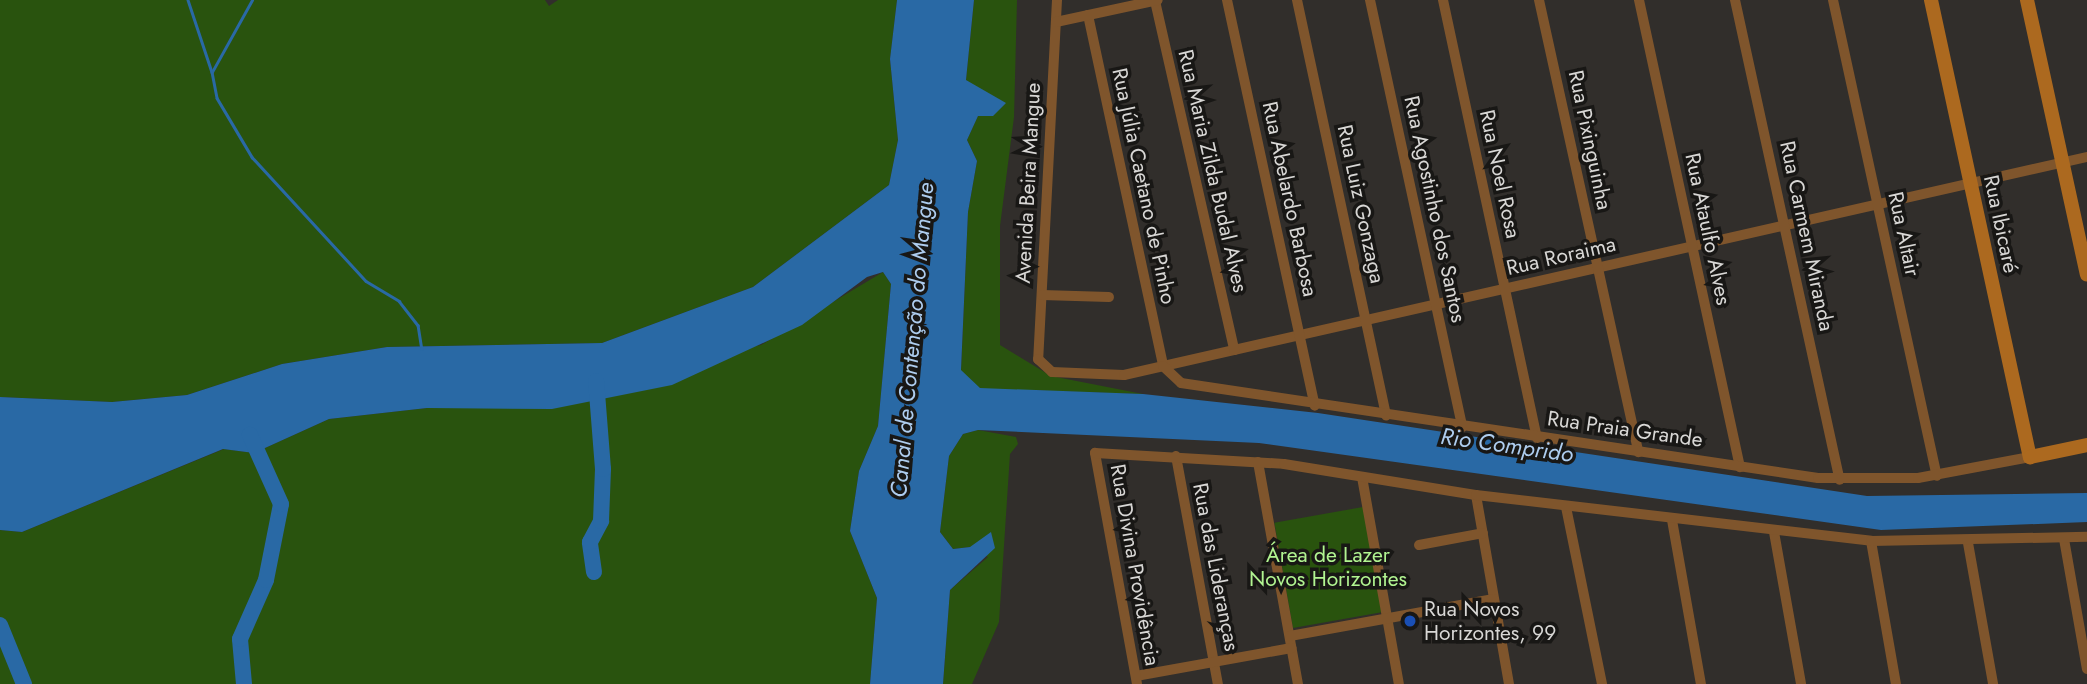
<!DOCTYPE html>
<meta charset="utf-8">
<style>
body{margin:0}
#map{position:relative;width:2087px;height:684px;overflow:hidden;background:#312e2b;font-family:Jost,sans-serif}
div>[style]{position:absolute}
.green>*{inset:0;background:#29530e;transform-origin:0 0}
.water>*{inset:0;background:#2969a5}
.stream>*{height:2.5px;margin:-1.25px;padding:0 1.25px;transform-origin:1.25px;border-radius:1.25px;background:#2969a5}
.river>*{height:16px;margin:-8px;padding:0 8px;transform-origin:8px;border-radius:8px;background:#2969a5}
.street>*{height:10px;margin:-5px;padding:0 5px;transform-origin:5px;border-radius:5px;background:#7f552c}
.secondary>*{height:14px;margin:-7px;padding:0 7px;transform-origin:7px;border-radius:7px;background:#ac691f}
.dots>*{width:19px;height:19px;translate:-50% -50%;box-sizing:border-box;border:4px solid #181715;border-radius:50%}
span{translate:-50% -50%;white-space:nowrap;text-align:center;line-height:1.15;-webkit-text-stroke:7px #181715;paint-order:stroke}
.street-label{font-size:21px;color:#d8d7d5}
.park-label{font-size:21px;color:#b1f491}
.poi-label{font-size:21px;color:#d8d7d5}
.left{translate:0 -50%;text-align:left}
.water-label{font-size:23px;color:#aecdef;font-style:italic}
</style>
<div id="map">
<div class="green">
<div style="clip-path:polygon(0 0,545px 0,549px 6px,558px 0,897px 0,890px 59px,898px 140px,889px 185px,753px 287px,602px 343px,387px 347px,282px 364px,187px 395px,112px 402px,0 397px)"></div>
<div style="clip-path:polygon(974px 0,1017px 0,1014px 117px,1000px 226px,1000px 345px,1051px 376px,1143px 394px,980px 389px,961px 371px,968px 212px,977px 161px,967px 140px,987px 96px,966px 80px)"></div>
<div style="clip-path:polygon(883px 272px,891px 284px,878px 426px,859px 471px,850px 531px,877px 598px,870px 684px,0 684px,0 530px,22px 532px,224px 449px,254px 453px,329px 419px,427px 408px,761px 345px)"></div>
<div style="clip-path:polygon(978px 430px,1016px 437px,1018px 444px,1010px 454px,999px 622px,972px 684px,943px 684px,950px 590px,988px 557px,970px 547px,953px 549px,940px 532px,949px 456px,963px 434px)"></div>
<div style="left:1363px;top:507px;width:107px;height:90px;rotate:80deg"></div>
</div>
<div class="water">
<div style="clip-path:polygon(897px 0,974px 0,966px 80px,1006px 103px,993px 116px,978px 116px,967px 140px,977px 161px,968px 212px,961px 370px,980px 388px,1143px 394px,1318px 413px,1867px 496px,2087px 493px,2087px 522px,1881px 530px,1259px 443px,978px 430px,963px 434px,949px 456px,940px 532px,953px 549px,970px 547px,991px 532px,995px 548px,950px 590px,943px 684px,870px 684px,877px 598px,850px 531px,859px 471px,878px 426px,891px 284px,883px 272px,867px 277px,802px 325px,672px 385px,552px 409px,427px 408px,329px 419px,254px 453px,223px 449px,22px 532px,0 530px,0 397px,112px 402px,187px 395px,282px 364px,387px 347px,602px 343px,753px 287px,889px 185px,898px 140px,890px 59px)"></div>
</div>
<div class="stream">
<div style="left:188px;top:0;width:76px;rotate:71.6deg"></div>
<div style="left:212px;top:72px;width:82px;rotate:-60.9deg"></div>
<div style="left:212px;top:72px;width:26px;rotate:79deg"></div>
<div style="left:217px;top:98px;width:69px;rotate:59.3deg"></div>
<div style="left:252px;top:157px;width:168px;rotate:47.4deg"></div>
<div style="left:366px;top:281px;width:39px;rotate:31deg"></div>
<div style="left:399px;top:301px;width:31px;rotate:52deg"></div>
<div style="left:418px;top:325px;width:24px;rotate:81deg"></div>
</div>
<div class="river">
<div style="left:594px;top:572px;width:30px;rotate:-98deg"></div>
<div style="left:590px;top:542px;width:24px;rotate:-62deg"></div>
<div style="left:601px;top:521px;width:52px;rotate:-87.8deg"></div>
<div style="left:603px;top:469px;width:88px;rotate:-94.5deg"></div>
<div style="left:0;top:625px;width:64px;rotate:67.9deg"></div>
<div style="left:244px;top:684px;width:45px;rotate:-95.1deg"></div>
<div style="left:240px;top:639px;width:64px;rotate:-66.2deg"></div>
<div style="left:266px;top:580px;width:77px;rotate:-78.8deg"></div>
<div style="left:281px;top:504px;width:76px;rotate:-114.2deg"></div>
</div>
<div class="street">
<div style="left:1057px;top:0;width:360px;rotate:93deg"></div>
<div style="left:1038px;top:359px;width:19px;rotate:43deg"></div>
<div style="left:1052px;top:372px;width:72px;rotate:2.4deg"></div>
<div style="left:1124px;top:375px;width:987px;rotate:-12.76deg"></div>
<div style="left:1227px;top:0;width:415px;rotate:77.8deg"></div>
<div style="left:1297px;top:0;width:425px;rotate:77.9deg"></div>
<div style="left:1370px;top:0;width:437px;rotate:77.8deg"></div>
<div style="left:1443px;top:0;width:448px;rotate:77.9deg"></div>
<div style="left:1539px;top:0;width:463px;rotate:77.6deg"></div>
<div style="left:1639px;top:0;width:478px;rotate:77.8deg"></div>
<div style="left:1735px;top:0;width:491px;rotate:77.7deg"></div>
<div style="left:1833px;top:0;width:487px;rotate:77.7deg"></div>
<div style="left:1155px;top:1px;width:358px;rotate:77.2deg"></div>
<div style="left:1088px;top:15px;width:359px;rotate:77.9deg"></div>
<div style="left:1163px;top:366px;width:25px;rotate:43deg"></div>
<div style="left:1181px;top:383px;width:644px;rotate:8.48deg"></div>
<div style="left:1818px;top:478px;width:100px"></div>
<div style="left:1918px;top:478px;width:114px;rotate:-10.6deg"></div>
<div style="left:1056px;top:22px;width:104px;rotate:-12.2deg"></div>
<div style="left:1042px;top:295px;width:67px;rotate:1.7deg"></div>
<div style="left:1176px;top:456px;width:232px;rotate:79.6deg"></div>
<div style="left:1258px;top:462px;width:226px;rotate:79.8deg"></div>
<div style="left:1362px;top:477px;width:210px;rotate:79.9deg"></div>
<div style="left:1476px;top:495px;width:192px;rotate:80.1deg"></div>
<div style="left:1566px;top:507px;width:181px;rotate:78.5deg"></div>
<div style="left:1672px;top:520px;width:167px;rotate:80deg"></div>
<div style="left:1774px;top:532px;width:154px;rotate:79.9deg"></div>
<div style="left:2064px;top:539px;width:132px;rotate:80deg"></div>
<div style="left:1871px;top:541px;width:145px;rotate:80.1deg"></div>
<div style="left:1968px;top:543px;width:143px;rotate:79.9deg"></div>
<div style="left:1419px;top:545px;width:65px;rotate:-10.6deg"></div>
<div style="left:1290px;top:636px;width:207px;rotate:-10.3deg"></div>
<div style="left:1136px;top:676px;width:158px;rotate:-10.2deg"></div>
<div style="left:1137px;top:684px;width:235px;rotate:-100.3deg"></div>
<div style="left:1095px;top:453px;width:189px;rotate:3.3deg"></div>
<div style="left:1284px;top:464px;width:194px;rotate:9.2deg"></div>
<div style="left:1476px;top:495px;width:398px;rotate:6.6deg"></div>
<div style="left:1871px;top:541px;width:216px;rotate:-1.1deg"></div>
</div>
<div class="secondary">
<div style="left:1931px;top:0;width:468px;rotate:77.8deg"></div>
<div style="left:2030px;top:457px;width:58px;rotate:-11.9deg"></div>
<div style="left:2027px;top:0;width:281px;rotate:77.7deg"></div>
</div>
<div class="dots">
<div style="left:1410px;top:621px;background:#1a4fb4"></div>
</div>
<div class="street-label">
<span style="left:1590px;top:140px;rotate:78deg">Rua Pixinguinha</span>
<span style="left:1213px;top:171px;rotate:77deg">Rua Maria Zilda Budal Alves</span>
<span style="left:1500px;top:174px;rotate:78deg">Rua Noel Rosa</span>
<span style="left:1028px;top:183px;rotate:-87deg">Avenida Beira Mangue</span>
<span style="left:1144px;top:186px;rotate:78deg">Rua Júlia Caetano de Pinho</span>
<span style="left:1290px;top:199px;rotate:78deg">Rua Abelardo Barbosa</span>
<span style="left:1361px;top:204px;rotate:78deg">Rua Luiz Gonzaga</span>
<span style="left:1435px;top:209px;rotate:78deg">Rua Agostinho dos Santos</span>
<span style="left:2001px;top:224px;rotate:78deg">Rua Ibicaré</span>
<span style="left:1708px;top:229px;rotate:78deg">Rua Ataulfo Alves</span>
<span style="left:1904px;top:234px;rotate:78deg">Rua Altair</span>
<span style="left:1807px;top:236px;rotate:78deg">Rua Carmem Miranda</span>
<span style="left:1561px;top:256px;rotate:-13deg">Rua Roraima</span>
<span style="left:1625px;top:429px;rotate:8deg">Rua Praia Grande</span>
<span style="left:1135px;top:565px;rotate:80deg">Rua Divina Providência</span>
<span style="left:1216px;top:567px;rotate:79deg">Rua das Lideranças</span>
</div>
<div class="park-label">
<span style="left:1328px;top:567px">Área de Lazer<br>Novos Horizontes</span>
</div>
<div class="poi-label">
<span class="left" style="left:1424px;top:621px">Rua Novos<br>Horizontes, 99</span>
</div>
<div class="water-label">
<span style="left:912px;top:340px;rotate:-85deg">Canal de Contenção do Mangue</span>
<span style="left:1507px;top:445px;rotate:8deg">Rio Comprido</span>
</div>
</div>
